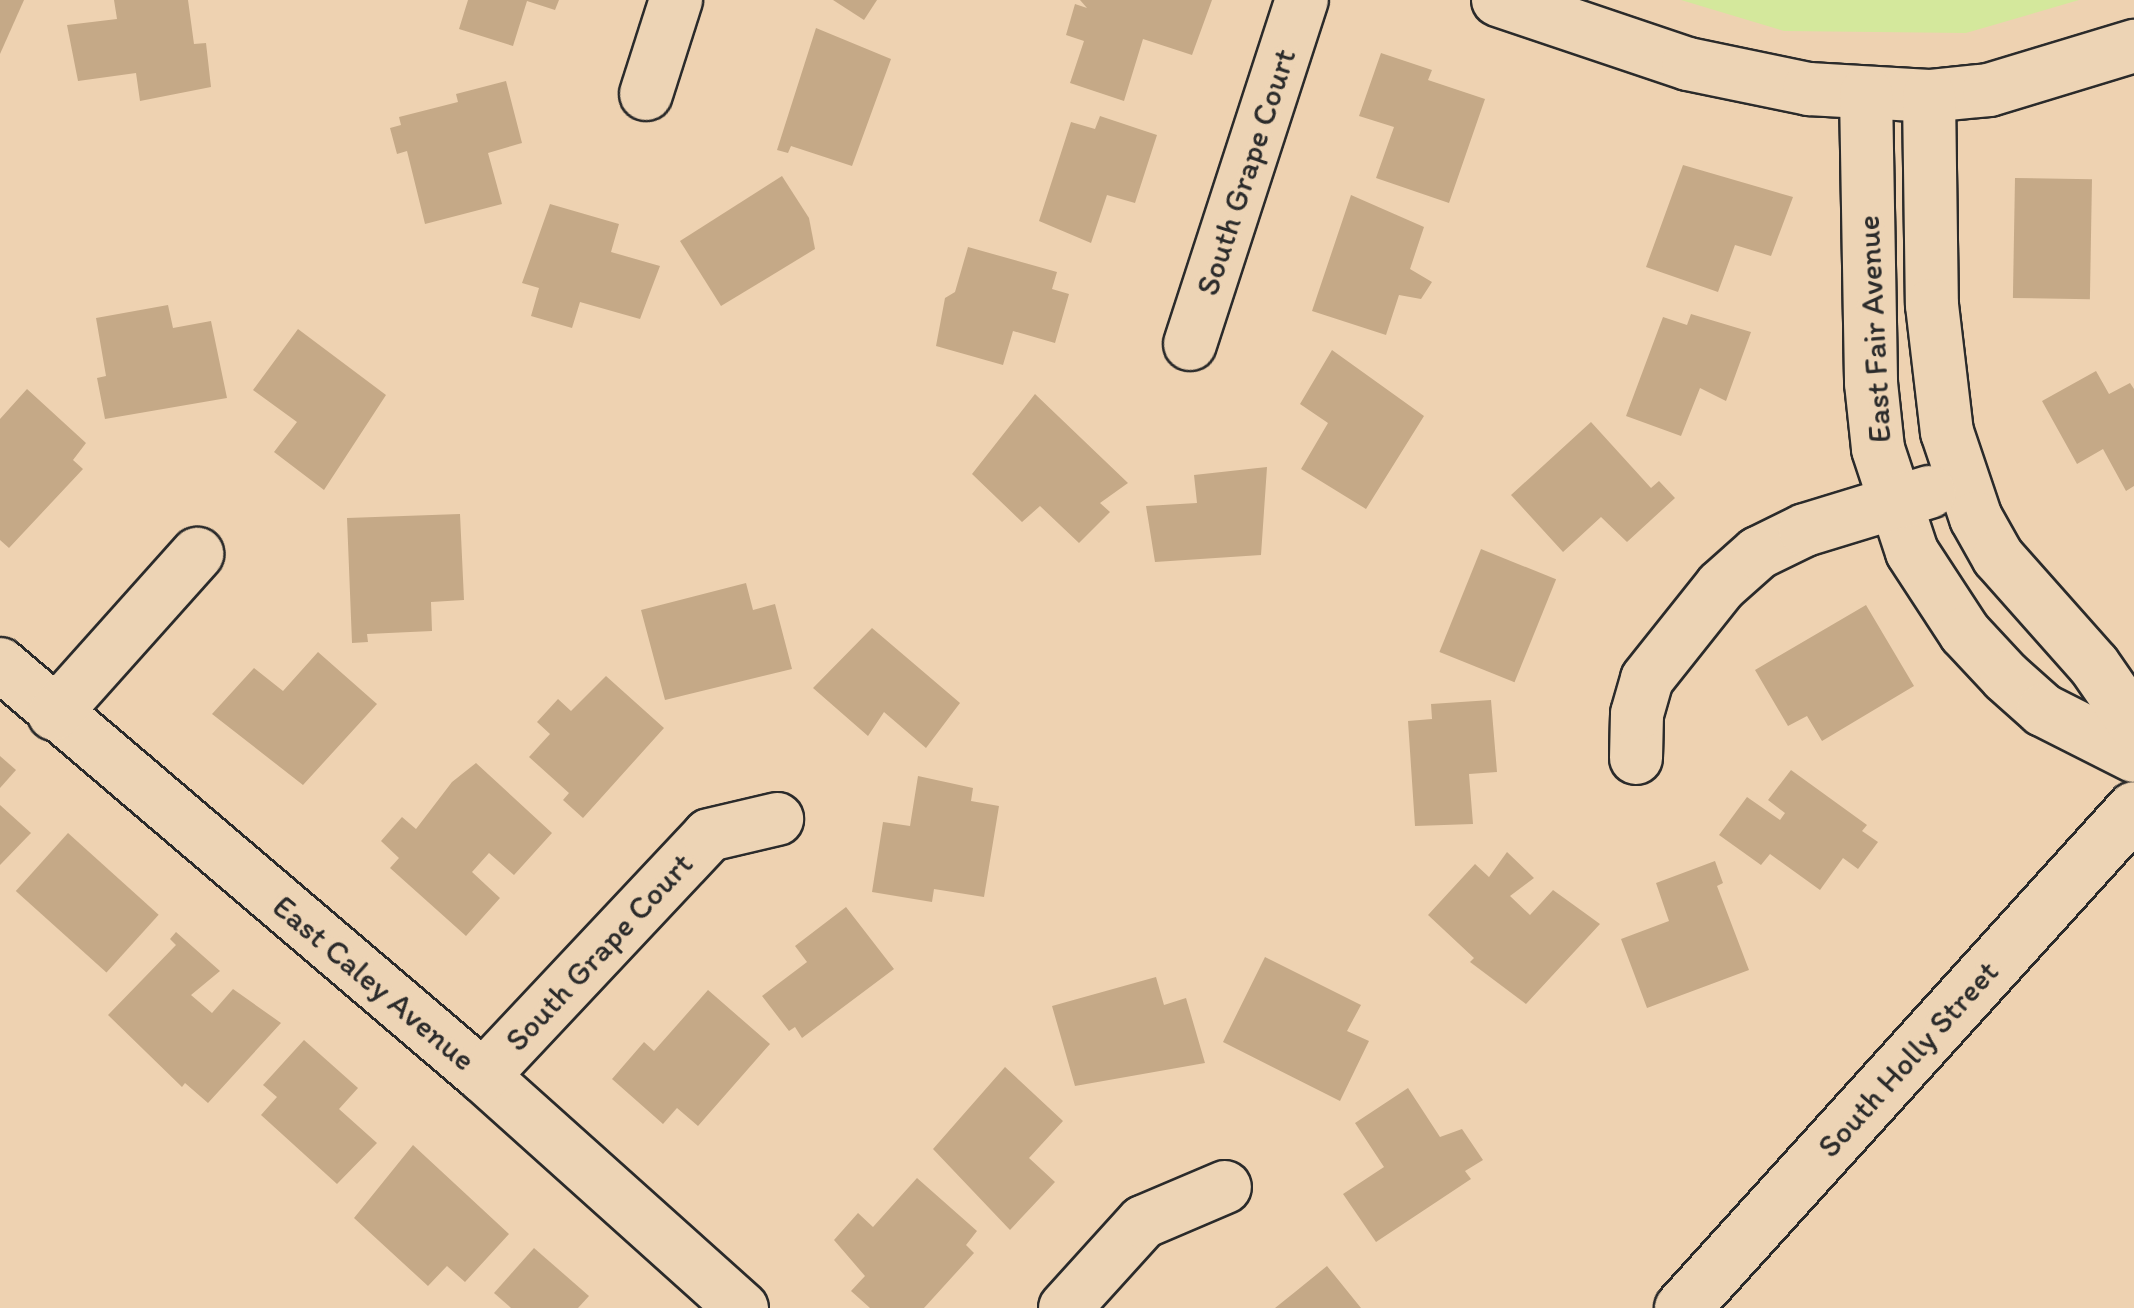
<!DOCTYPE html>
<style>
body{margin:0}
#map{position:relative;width:2134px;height:1308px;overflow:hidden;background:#eed2b1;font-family:Itim,sans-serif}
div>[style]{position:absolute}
.green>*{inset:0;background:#d4e89c}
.building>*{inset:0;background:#c5a987;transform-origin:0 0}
.roads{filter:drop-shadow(2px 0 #2b2b2b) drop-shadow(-2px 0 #2b2b2b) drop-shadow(0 2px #2b2b2b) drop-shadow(0 -2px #2b2b2b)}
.minor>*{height:52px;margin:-26px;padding:0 26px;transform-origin:26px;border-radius:26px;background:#edd4b5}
.secondary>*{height:55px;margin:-27.5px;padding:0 27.5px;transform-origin:27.5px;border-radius:27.5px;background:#edd4b5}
span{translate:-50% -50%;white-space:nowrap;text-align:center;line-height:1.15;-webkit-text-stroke:10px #edd4b5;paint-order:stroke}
.street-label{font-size:32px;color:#2b2b2b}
</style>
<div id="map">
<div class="green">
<div style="clip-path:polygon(1681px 0,2079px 0,1966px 33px,1784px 31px)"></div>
</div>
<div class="building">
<div style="clip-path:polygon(0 0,24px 0,0 54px)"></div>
<div style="clip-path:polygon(114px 0,188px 0,194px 44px,206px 43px,211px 87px,140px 101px,136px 73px,78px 81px,67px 25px,117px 19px)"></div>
<div style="clip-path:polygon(468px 0,559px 0,555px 10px,527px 1px,513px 46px,459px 29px)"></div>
<div style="clip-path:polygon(833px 0,877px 0,864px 20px)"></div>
<div style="clip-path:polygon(1080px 0,1212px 0,1192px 55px,1143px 39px,1124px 101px,1070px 83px,1084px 41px,1066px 35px,1075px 4px,1087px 8px)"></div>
<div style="clip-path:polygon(816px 28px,891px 59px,852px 166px,791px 146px,788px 153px,777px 150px)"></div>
<div style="clip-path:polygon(1381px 53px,1432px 70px,1428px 80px,1485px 99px,1449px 203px,1376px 178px,1394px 127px,1359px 116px)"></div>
<div style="clip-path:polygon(506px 81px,522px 143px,488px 153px,502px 204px,425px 224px,407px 151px,397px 154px,390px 128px,401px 125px,399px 117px,458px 102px,456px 94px)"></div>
<div style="clip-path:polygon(1100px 116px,1157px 135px,1135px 203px,1107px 195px,1091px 243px,1039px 221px,1071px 122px,1095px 129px)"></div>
<div style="clip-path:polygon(1683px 165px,1793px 197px,1771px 256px,1735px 245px,1718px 292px,1646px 267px)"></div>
<div style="clip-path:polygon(782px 176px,809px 218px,815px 249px,721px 306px,680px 241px)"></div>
<div style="left:2015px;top:178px;width:77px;height:120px;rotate:1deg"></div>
<div style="clip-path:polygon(1351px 195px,1424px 227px,1410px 269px,1432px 282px,1421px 299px,1399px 295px,1386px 335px,1312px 311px)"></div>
<div style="clip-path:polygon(550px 204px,619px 224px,611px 252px,660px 266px,640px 319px,580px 302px,572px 328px,531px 316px,539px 288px,522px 283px)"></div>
<div style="clip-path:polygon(968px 247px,1057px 272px,1052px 289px,1069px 294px,1055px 343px,1013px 331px,1003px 365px,936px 346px,945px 298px,955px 292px)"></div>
<div style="clip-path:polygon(168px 305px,173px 328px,211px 321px,227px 398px,105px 419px,97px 378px,106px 376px,96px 318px)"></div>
<div style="clip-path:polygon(1691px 314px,1751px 332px,1726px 401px,1700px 388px,1681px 436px,1626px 416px,1663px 317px,1687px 325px)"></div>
<div style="clip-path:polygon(298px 329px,386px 395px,324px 490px,274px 452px,297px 422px,253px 390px)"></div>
<div style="clip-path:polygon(1332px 350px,1424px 416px,1366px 509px,1301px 469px,1328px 423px,1300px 404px)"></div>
<div style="clip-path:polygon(2096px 371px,2109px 394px,2130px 383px,2134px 389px,2134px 486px,2126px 491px,2103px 449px,2077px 464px,2042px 401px)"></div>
<div style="clip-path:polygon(27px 389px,86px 443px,73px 460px,83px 469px,9px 548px,0 540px,0 419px)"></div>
<div style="clip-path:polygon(1035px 394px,1128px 483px,1100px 503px,1110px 512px,1079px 543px,1040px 506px,1022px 522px,972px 474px)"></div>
<div style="clip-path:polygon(1591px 422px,1651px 488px,1659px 481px,1675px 498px,1627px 542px,1601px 517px,1563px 552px,1511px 495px)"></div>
<div style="clip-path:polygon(1267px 467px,1261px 555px,1155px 562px,1146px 506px,1197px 503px,1194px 475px)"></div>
<div style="clip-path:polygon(460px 514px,464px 600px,431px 602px,432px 631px,367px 634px,368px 642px,352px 643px,347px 518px)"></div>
<div style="left:1481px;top:549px;width:81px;height:111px;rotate:22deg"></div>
<div style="clip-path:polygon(746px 583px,753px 610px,775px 604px,792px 669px,665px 700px,641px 610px)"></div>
<div style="clip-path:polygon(1866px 605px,1914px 686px,1822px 741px,1807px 716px,1788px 726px,1755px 670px)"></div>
<div style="clip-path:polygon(872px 628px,960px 703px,926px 748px,884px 712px,868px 736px,813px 688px)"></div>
<div style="clip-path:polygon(318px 652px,377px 704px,303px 785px,212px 714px,254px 668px,283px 691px)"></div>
<div style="clip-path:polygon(606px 676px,664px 728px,583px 818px,563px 800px,569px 793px,529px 757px,550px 734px,537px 722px,558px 699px,571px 711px)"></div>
<div style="clip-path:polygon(1491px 700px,1497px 772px,1469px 774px,1473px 824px,1415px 826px,1408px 721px,1432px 719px,1431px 704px)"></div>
<div style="clip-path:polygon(0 756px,16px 770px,0 788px)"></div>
<div style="clip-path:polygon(476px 763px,552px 833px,514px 875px,489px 853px,472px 872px,500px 898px,466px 936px,390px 868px,399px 858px,381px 841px,402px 817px,416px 829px,452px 782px)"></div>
<div style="clip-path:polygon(1791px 770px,1867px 825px,1862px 831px,1878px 842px,1858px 869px,1843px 858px,1820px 890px,1770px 854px,1761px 865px,1719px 835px,1747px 797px,1780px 820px,1785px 813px,1768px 800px)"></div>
<div style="clip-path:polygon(918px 776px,973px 788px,971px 801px,999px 806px,984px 897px,934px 889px,932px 902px,872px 892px,883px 822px,910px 826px)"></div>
<div style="clip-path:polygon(0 805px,31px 833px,0 865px)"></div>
<div style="left:68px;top:833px;width:122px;height:78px;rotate:42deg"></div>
<div style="clip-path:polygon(1507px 852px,1534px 878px,1510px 896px,1530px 915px,1553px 890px,1600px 924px,1526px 1004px,1470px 962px,1474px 958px,1428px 915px,1475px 864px,1489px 877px)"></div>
<div style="clip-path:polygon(1715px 861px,1723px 883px,1717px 886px,1749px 970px,1647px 1008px,1621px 939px,1669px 921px,1656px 883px)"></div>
<div style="clip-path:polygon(846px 907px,894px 969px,802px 1038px,795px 1027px,789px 1031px,762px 996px,807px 962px,795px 946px)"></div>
<div style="clip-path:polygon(176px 932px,220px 971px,191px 995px,212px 1013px,233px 989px,281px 1023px,208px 1103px,185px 1083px,182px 1087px,108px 1015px,176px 945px,170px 939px)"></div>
<div style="clip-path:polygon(1265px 957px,1361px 1005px,1347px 1031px,1369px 1041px,1340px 1101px,1223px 1042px)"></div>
<div style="clip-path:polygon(1156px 977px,1164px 1005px,1186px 998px,1205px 1063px,1075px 1086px,1052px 1006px)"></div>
<div style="clip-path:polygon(708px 990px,770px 1044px,698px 1126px,677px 1108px,663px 1124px,612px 1079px,644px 1042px,654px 1051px)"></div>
<div style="clip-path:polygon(304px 1040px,358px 1088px,339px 1109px,377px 1143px,337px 1184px,261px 1115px,277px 1097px,263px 1085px)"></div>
<div style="clip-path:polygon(1005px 1067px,1063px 1121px,1029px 1158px,1055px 1182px,1010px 1230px,933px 1149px)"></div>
<div style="clip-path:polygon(1408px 1088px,1440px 1137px,1462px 1129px,1483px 1160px,1465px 1171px,1471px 1179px,1376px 1242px,1343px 1194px,1384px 1167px,1355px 1123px)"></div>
<div style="clip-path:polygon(413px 1145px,509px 1234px,465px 1282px,447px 1266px,428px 1286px,354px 1218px)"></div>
<div style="clip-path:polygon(917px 1178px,977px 1231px,966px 1245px,974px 1253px,924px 1308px,870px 1308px,851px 1291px,865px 1276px,834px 1240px,858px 1213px,873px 1227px)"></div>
<div style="clip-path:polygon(534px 1248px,589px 1296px,578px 1308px,511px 1308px,494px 1293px)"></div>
<div style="clip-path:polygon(1327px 1266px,1361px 1308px,1275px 1308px,1295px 1292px)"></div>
</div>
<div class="roads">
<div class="minor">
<div style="left:1498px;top:0;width:200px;rotate:18.6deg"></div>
<div style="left:1688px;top:64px;width:124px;rotate:11.7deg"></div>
<div style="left:1809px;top:89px;width:120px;rotate:3.3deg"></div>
<div style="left:1929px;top:96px;width:60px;rotate:-5.7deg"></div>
<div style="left:1989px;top:90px;width:152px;rotate:-16.9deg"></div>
<div style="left:1866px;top:93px;width:290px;rotate:89deg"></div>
<div style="left:1871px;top:383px;width:66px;rotate:83.9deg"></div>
<div style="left:1878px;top:449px;width:108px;rotate:71.7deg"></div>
<div style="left:1912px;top:552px;width:97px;rotate:56.8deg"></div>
<div style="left:1965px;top:633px;width:60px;rotate:47deg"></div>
<div style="left:2006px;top:677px;width:50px;rotate:41.7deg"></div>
<div style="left:2043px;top:710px;width:102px;rotate:26.8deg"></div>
<div style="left:646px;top:94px;width:99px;rotate:-72.3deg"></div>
<div style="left:1929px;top:96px;width:209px;rotate:89.2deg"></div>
<div style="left:1932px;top:305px;width:128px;rotate:83.3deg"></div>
<div style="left:1947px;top:432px;width:91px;rotate:71.4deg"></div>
<div style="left:1976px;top:518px;width:45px;rotate:60.6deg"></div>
<div style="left:1998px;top:557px;width:144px;rotate:48.4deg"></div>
<div style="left:2094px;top:665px;width:70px;rotate:55.4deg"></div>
<div style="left:1190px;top:344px;width:362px;rotate:-72deg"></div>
<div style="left:0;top:664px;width:635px;rotate:40.46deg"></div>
<div style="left:483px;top:1076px;width:348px;rotate:41.9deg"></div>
<div style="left:54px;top:714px;width:215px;rotate:-48.2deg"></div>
<div style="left:1636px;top:758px;width:44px;rotate:-88.7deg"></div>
<div style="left:1637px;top:714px;width:36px;rotate:-74deg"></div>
<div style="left:1647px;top:679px;width:119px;rotate:-51.5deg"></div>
<div style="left:1721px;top:586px;width:50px;rotate:-41.7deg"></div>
<div style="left:1758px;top:553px;width:52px;rotate:-26.1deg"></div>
<div style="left:1805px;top:530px;width:130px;rotate:-17deg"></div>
<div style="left:483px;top:1076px;width:330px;rotate:-46.8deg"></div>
<div style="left:709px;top:835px;width:70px;rotate:-13.2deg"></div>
<div style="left:1065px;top:1308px;width:116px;rotate:-47.8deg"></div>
<div style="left:1143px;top:1222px;width:89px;rotate:-23.1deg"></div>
</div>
<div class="secondary">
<div style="left:1682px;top:1308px;width:673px;rotate:-47.83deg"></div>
</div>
</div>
<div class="street-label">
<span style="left:1246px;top:172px;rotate:-72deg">South Grape Court</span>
<span style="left:1874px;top:329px;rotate:-93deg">East Fair Avenue</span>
<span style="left:599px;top:952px;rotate:-47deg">South Grape Court</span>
<span style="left:374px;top:983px;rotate:40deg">East Caley Avenue</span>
<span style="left:1908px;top:1059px;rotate:-48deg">South Holly Street</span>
</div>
</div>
